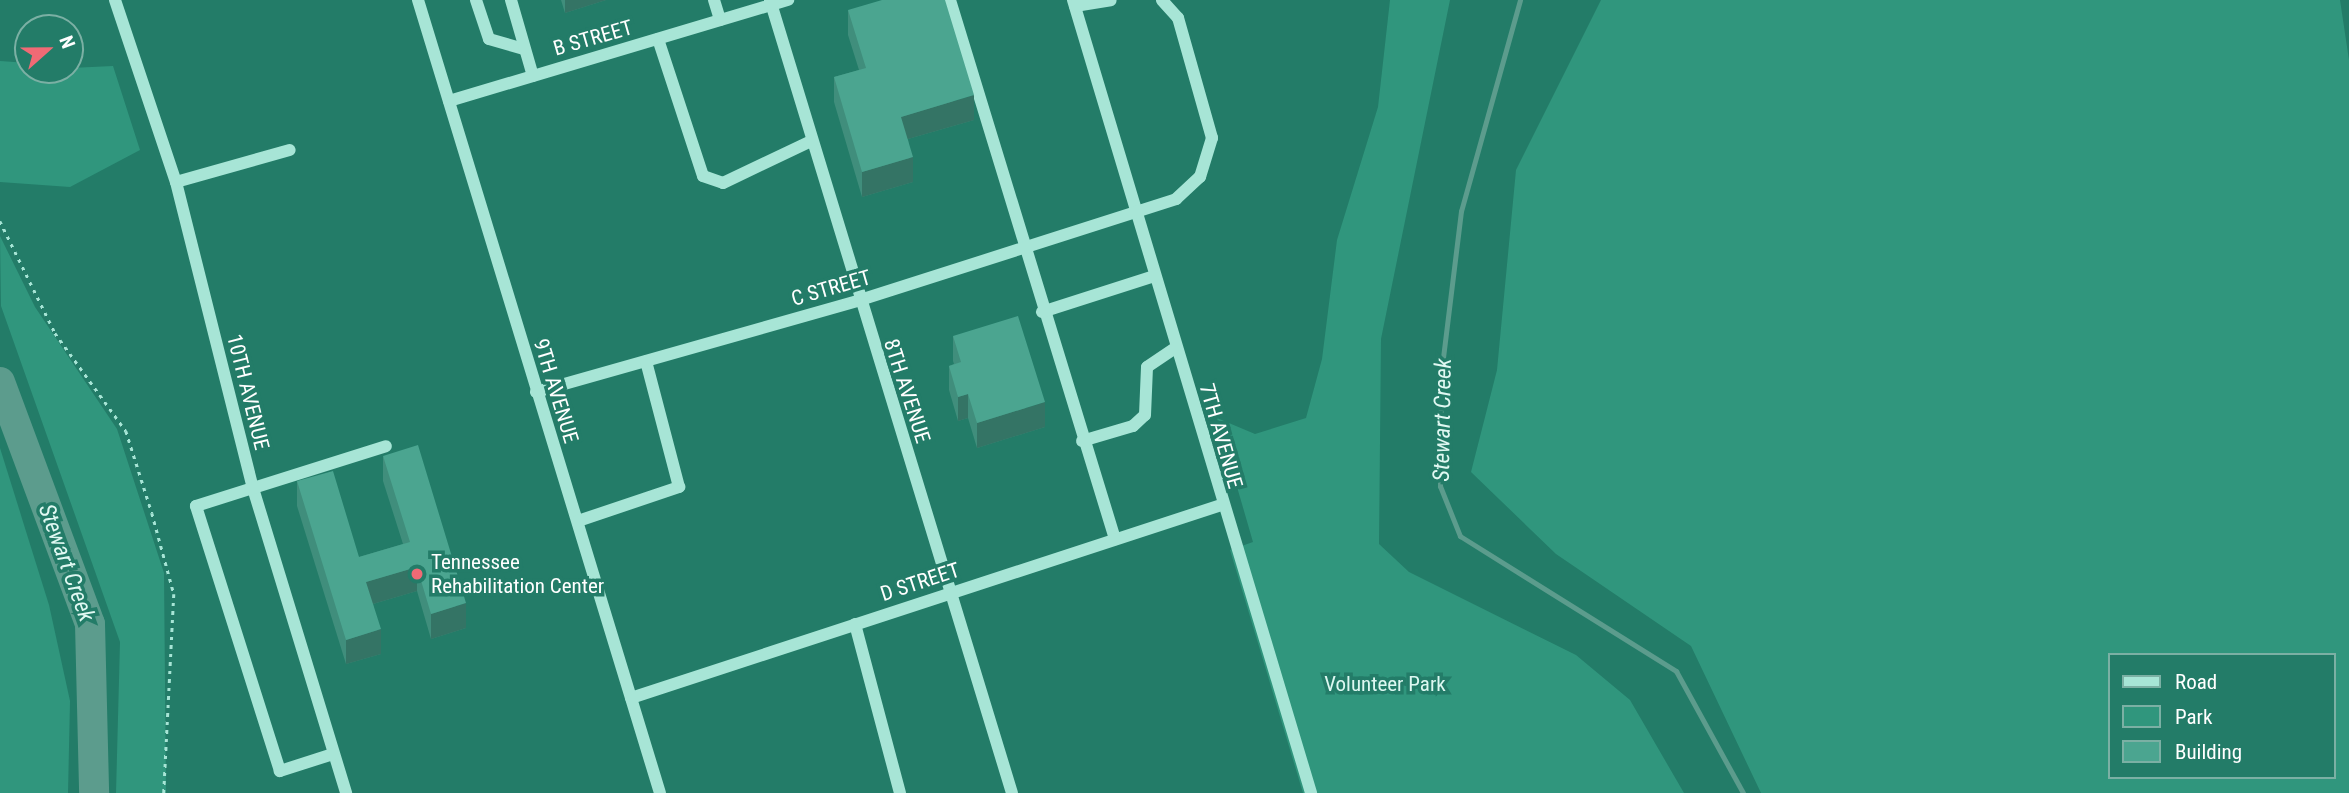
<!DOCTYPE html>
<style>
body{margin:0}
#map{position:relative;width:2349px;height:793px;overflow:hidden;background:#237c68;font-family:"Roboto Condensed",sans-serif}
div>[style]{position:absolute}
.green>*{inset:0;background:#30967d}
.stream>*{height:5px;margin:-2.5px;padding:0 2.5px;transform-origin:2.5px;border-radius:2.5px;background:#5c9c8d}
.river>*{height:30px;margin:-15px;padding:0 15px;transform-origin:15px;border-radius:15px;background:#5c9c8d}
.path>*{height:2.5px;margin-top:-1.25px;transform-origin:0;background:repeating-linear-gradient(90deg,#a7e5d6 0 3.5px,transparent 0 8.5px)}
.minor>*{height:12px;margin:-6px;padding:0 6px;transform-origin:6px;border-radius:6px;background:#a7e5d6}
.wall>*{inset:0;background:#408e7c}
.shaded-wall>*{inset:0;background:#347465}
.building>*{inset:0;background:#4ba590}
.dots>*{width:19px;height:19px;translate:-50% -50%;box-sizing:border-box;border:4px solid #237c68;border-radius:50%}
span{translate:-50% -50%;white-space:nowrap;text-align:center;line-height:1.15;-webkit-text-stroke:7px #237c68;paint-order:stroke}
.street-label{font-size:21px;color:#fff}
.poi-label{font-size:21px;color:#fff}
.left{translate:0 -50%;text-align:left}
.park-label{font-size:21px;color:#ddf8f1}
.water-label{font-size:23px;color:#e0f8f2;font-style:italic}
.legend{position:absolute;left:2108px;top:653px;width:228px;height:126px;box-sizing:border-box;background:#237c68;border:2px solid #7bb0a4;margin:0;padding:9px 12px;list-style:none;font-size:21px;color:#fff}
.legend li{display:flex;align-items:center;gap:14px;height:35px}
.legend b{width:35px;border:2px solid #7bb0a4}
.north{position:absolute;left:14px;top:14px;width:70px;height:70px;box-sizing:border-box;background:#237c68;border:2px solid #7bb0a4;border-radius:50%;rotate:69deg;font-size:19px;font-weight:700;line-height:28px;text-align:center;color:#fff}
.north::after{content:'';display:block;margin:auto;width:24px;height:32px;background:#f06a75;clip-path:polygon(50% 0,100% 100%,50% 72%,0 100%)}
</style>
<div id="map">
<div class="green">
<div style="clip-path:polygon(1390px 0,1450px 0,1381px 339px,1379px 544px,1409px 572px,1576px 655px,1630px 700px,1684px 793px,1303px 793px,1230px 550px,1253px 542px,1217px 418px,1255px 434px,1306px 418px,1322px 359px,1337px 240px,1378px 107px)"></div>
<div style="clip-path:polygon(evenodd,1601px 0,2340px 0,2349px 60px,2349px 793px,1761px 793px,1691px 646px,1556px 554px,1471px 472px,1497px 370px,1516px 170px,1601px 0,2109px 655px,2333px 655px,2333px 777px,2109px 777px,2109px 655px)"></div>
<div style="clip-path:polygon(0 61px,28px 63px,28px 70px,113px 66px,140px 150px,70px 187px,0 182px)"></div>
<div style="clip-path:polygon(0 236px,35px 307px,117px 429px,164px 573px,166px 793px,116px 793px,120px 642px,1px 306px)"></div>
<div style="clip-path:polygon(0 448px,49px 605px,70px 701px,68px 793px,0 793px)"></div>
</div>
<div class="stream">
<div style="left:1520px;top:0;width:219px;rotate:105.6deg"></div>
<div style="left:1461px;top:211px;width:163px;rotate:97deg"></div>
<div style="left:1441px;top:373px;width:113px;rotate:90.5deg"></div>
<div style="left:1440px;top:486px;width:54px;rotate:68.2deg"></div>
<div style="left:1460px;top:536px;width:255px;rotate:32deg"></div>
<div style="left:1676px;top:671px;width:139px;rotate:61.2deg"></div>
</div>
<div class="river">
<div style="left:0;top:382px;width:258px;rotate:69.6deg"></div>
<div style="left:90px;top:624px;width:169px;rotate:88.6deg"></div>
</div>
<div class="path">
<div style="left:0;top:221px;width:125px;rotate:63.8deg"></div>
<div style="left:55px;top:333px;width:121px;rotate:54.1deg"></div>
<div style="left:126px;top:431px;width:86px;rotate:72.4deg"></div>
<div style="left:152px;top:513px;width:84px;rotate:74.8deg"></div>
<div style="left:174px;top:594px;width:199px;rotate:92.9deg"></div>
</div>
<div class="minor">
<div style="left:115px;top:0;width:192px;rotate:71.5deg"></div>
<div style="left:176px;top:182px;width:312px;rotate:75.9deg"></div>
<div style="left:252px;top:485px;width:322px;rotate:73deg"></div>
<div style="left:418px;top:0;width:829px;rotate:73.03deg"></div>
<div style="left:476px;top:0;width:41px;rotate:71.6deg"></div>
<div style="left:489px;top:39px;width:37px;rotate:16deg"></div>
<div style="left:511px;top:0;width:79px;rotate:73.9deg"></div>
<div style="left:714px;top:0;width:21px;rotate:73deg"></div>
<div style="left:770px;top:0;width:829px;rotate:73.03deg"></div>
<div style="left:950px;top:0;width:564px;rotate:72.98deg"></div>
<div style="left:1073px;top:0;width:828px;rotate:73.29deg"></div>
<div style="left:1075px;top:6px;width:36px;rotate:-9deg"></div>
<div style="left:658px;top:39px;width:144px;rotate:71.8deg"></div>
<div style="left:703px;top:176px;width:21px;rotate:19deg"></div>
<div style="left:723px;top:183px;width:98px;rotate:-25.5deg"></div>
<div style="left:449px;top:101px;width:354px;rotate:-16.6deg"></div>
<div style="left:176px;top:182px;width:118px;rotate:-15.7deg"></div>
<div style="left:1042px;top:312px;width:118px;rotate:-17.8deg"></div>
<div style="left:536px;top:392px;width:334px;rotate:-15.8deg"></div>
<div style="left:857px;top:301px;width:335px;rotate:-17.7deg"></div>
<div style="left:1176px;top:199px;width:33px;rotate:-43deg"></div>
<div style="left:1200px;top:177px;width:41px;rotate:-72.9deg"></div>
<div style="left:1212px;top:138px;width:125px;rotate:-105.8deg"></div>
<div style="left:1178px;top:18px;width:24px;rotate:-132deg"></div>
<div style="left:1082px;top:441px;width:53px;rotate:-16.4deg"></div>
<div style="left:1133px;top:426px;width:16px;rotate:-43deg"></div>
<div style="left:1145px;top:415px;width:48px;rotate:-87.6deg"></div>
<div style="left:1147px;top:367px;width:34px;rotate:-34deg"></div>
<div style="left:578px;top:521px;width:107px;rotate:-18.6deg"></div>
<div style="left:679px;top:487px;width:130px;rotate:-104.7deg"></div>
<div style="left:855px;top:624px;width:175px;rotate:75.1deg"></div>
<div style="left:631px;top:698px;width:621px;rotate:-18.11deg"></div>
<div style="left:333px;top:754px;width:56px;rotate:162.2deg"></div>
<div style="left:280px;top:771px;width:278px;rotate:-107.6deg"></div>
<div style="left:196px;top:506px;width:199px;rotate:-17.5deg"></div>
</div>
<div class="wall">
<div style="clip-path:polygon(561px 0,606px 0,565px 13px)"></div>
<div style="clip-path:polygon(848px 10px,974px 120px,908px 139px,913px 182px,862px 197px,834px 102px,834px 77px,859px 70px,848px 35px)"></div>
<div style="clip-path:polygon(953px 336px,1045px 427px,977px 448px,968px 418px,958px 421px,949px 390px,949px 366px,954px 364px,953px 361px)"></div>
<div style="clip-path:polygon(383px 456px,466px 628px,431px 639px,417px 591px,373px 604px,381px 654px,346px 664px,297px 506px,297px 481px,359px 557px,403px 544px,383px 481px)"></div>
</div>
<div class="shaded-wall">
<div style="clip-path:polygon(565px 0,606px 0,565px 13px)"></div>
<div style="clip-path:polygon(974px 95px,974px 120px,901px 141px,901px 117px)"></div>
<div style="clip-path:polygon(913px 157px,913px 182px,862px 197px,862px 172px)"></div>
<div style="clip-path:polygon(968px 394px,968px 418px,958px 421px,958px 397px)"></div>
<div style="clip-path:polygon(1045px 402px,1045px 427px,977px 448px,977px 423px)"></div>
<div style="clip-path:polygon(417px 567px,417px 591px,366px 606px,366px 582px)"></div>
<div style="clip-path:polygon(466px 603px,466px 628px,431px 639px,431px 614px)"></div>
<div style="clip-path:polygon(381px 629px,381px 654px,346px 664px,346px 640px)"></div>
</div>
<div class="building">
<div style="clip-path:polygon(882px 0,945px 0,974px 95px,901px 117px,913px 157px,862px 172px,834px 77px,866px 68px,848px 10px)"></div>
<div style="clip-path:polygon(1018px 316px,1045px 402px,977px 423px,968px 394px,958px 397px,949px 366px,961px 362px,953px 336px)"></div>
<div style="clip-path:polygon(418px 445px,466px 603px,431px 614px,417px 567px,366px 582px,381px 629px,346px 640px,297px 481px,333px 471px,359px 557px,410px 542px,383px 456px)"></div>
</div>
<div class="dots">
<div style="left:417px;top:574px;background:#f06a75"></div>
</div>
<div class="street-label">
<span style="left:593px;top:38px;rotate:-16deg">B STREET</span>
<span style="left:831px;top:288px;rotate:-16deg">C STREET</span>
<span style="left:556px;top:391px;rotate:73deg">9TH AVENUE</span>
<span style="left:907px;top:391px;rotate:72deg">8TH AVENUE</span>
<span style="left:248px;top:392px;rotate:76deg">10TH AVENUE</span>
<span style="left:1221px;top:436px;rotate:74deg">7TH AVENUE</span>
<span style="left:920px;top:582px;rotate:-18deg">D STREET</span>
</div>
<div class="poi-label">
<span class="left" style="left:431px;top:574px">Tennessee<br>Rehabilitation Center</span>
</div>
<div class="park-label">
<span style="left:1385px;top:684px">Volunteer Park</span>
</div>
<div class="water-label">
<span style="left:1443px;top:420px;rotate:-89deg">Stewart Creek</span>
<span style="left:66px;top:563px;rotate:70deg">Stewart Creek</span>
</div>
<ul class="legend">
<li><b style="height:9px;background:#a7e5d6"></b>Road</li>
<li><b style="height:19px;background:#30967d"></b>Park</li>
<li><b style="height:19px;background:#4ba590"></b>Building</li>
</ul>
<div class="north">N</div>
</div>
